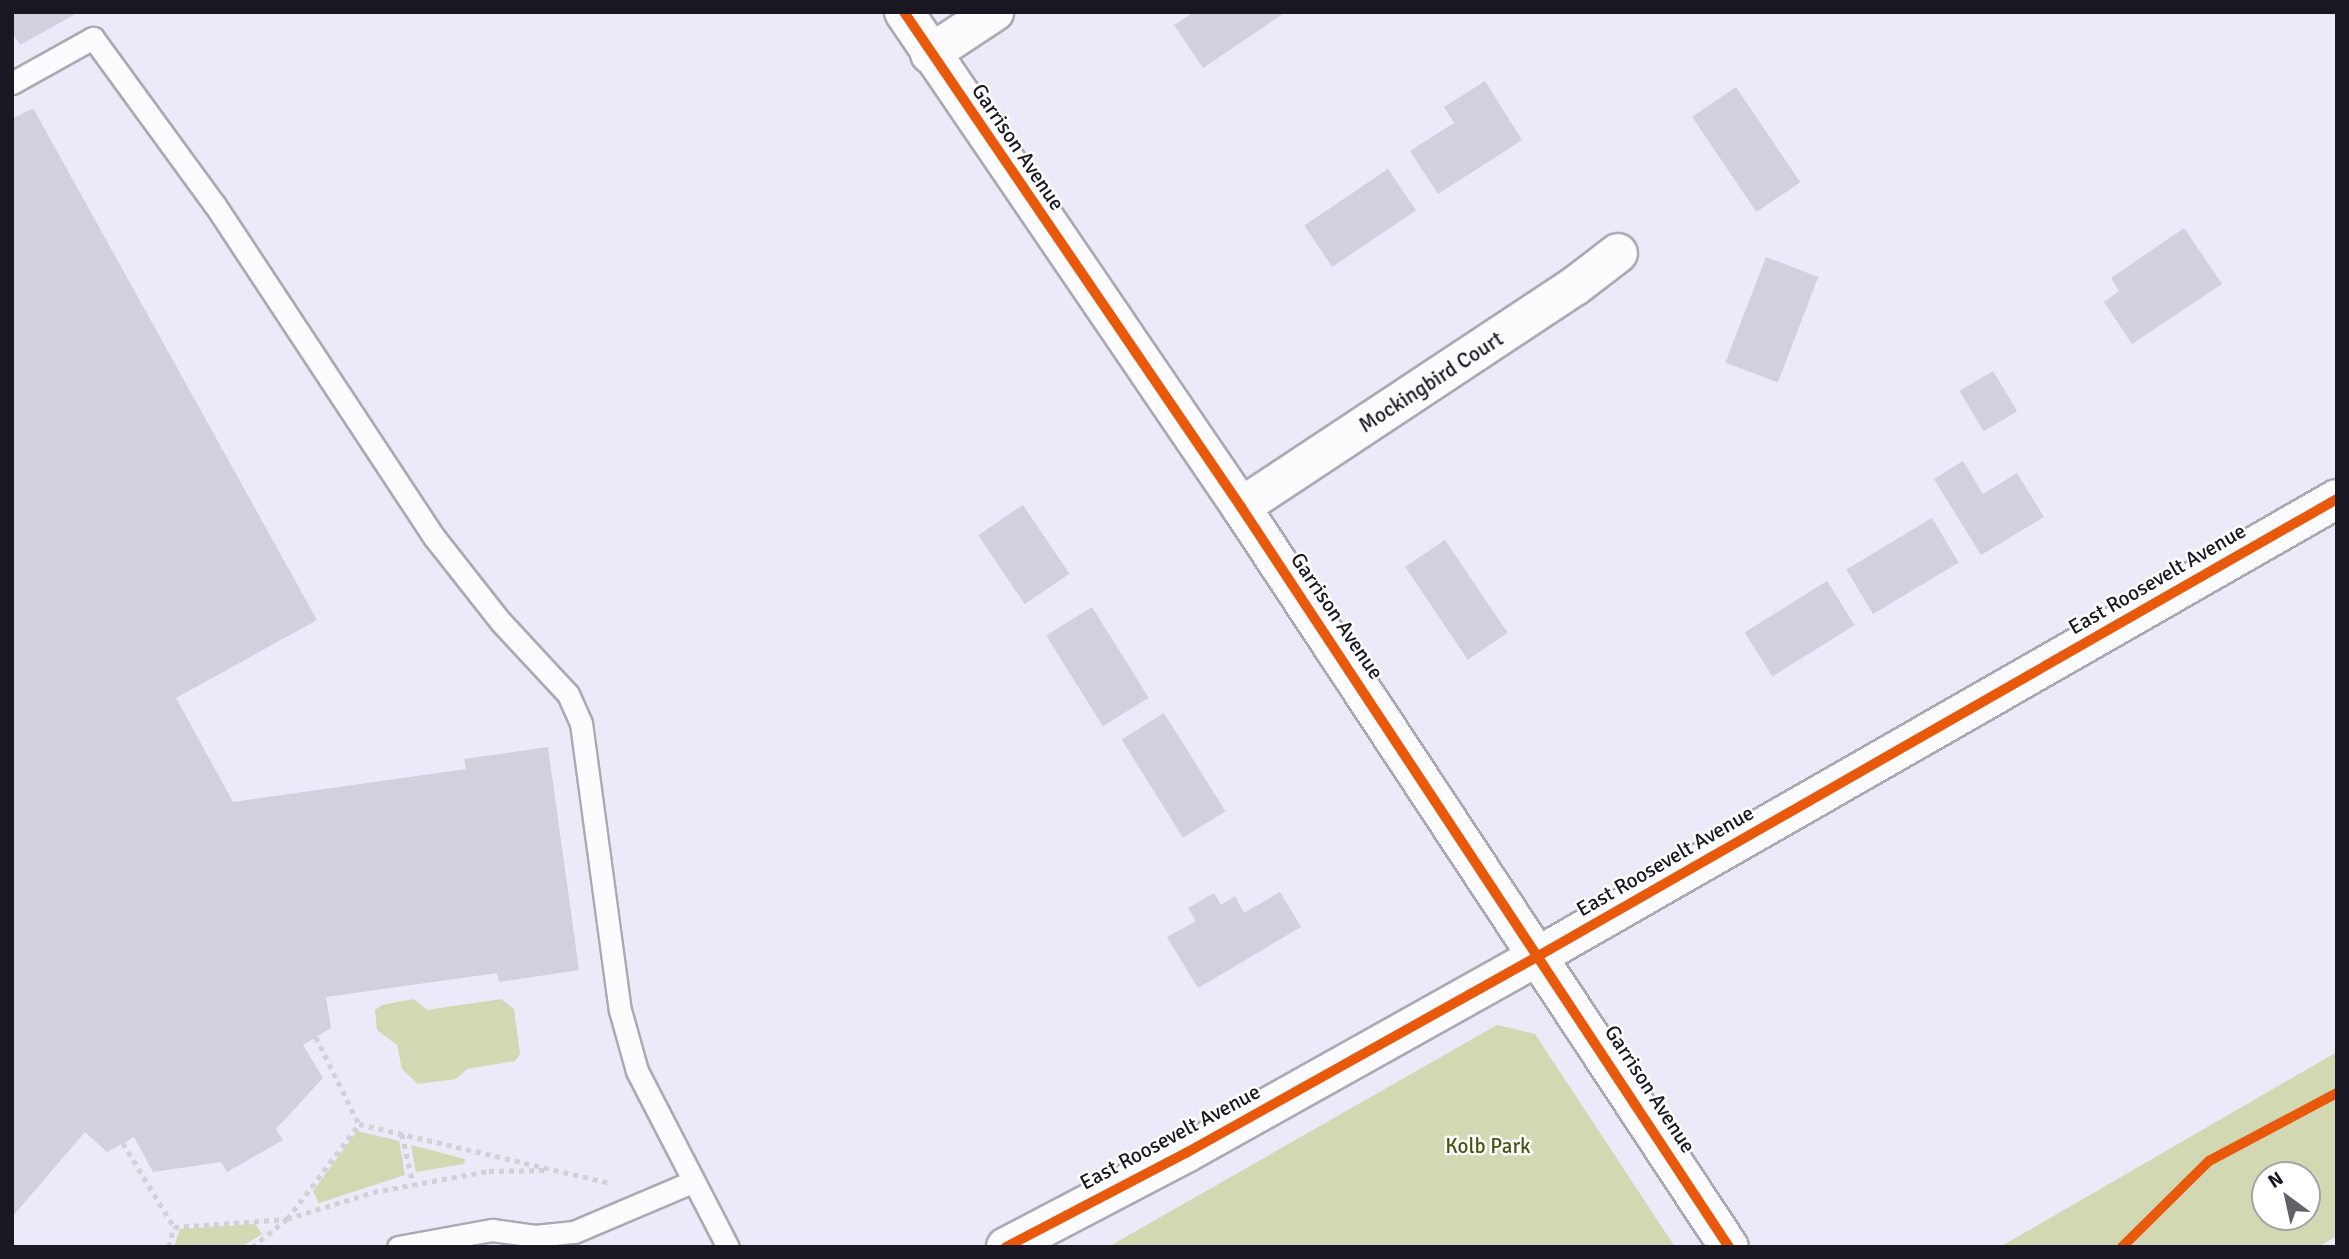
<!DOCTYPE html>
<style>
body{margin:0}
#map{position:relative;width:2349px;height:1259px;overflow:hidden;background:#ece9f8;font-family:Signika,sans-serif}
div>[style]{position:absolute}
.green>*{inset:0;background:#d2d8b1}
.building>*{inset:0;background:#d2d0dc;transform-origin:0 0}
.path>*{height:4.5px;margin-top:-2.25px;transform-origin:0;background:repeating-linear-gradient(90deg,#d2d0d5 0 5px,transparent 0 10px)}
.roads{filter:drop-shadow(2px 0 #aca9b4) drop-shadow(-2px 0 #aca9b4) drop-shadow(0 2px #aca9b4) drop-shadow(0 -2px #aca9b4)}
.service>*{height:21px;margin:-10.5px;padding:0 10.5px;transform-origin:10.5px;border-radius:10.5px;background:#fcfcfe}
.minor>*{height:38px;margin:-19px;padding:0 19px;transform-origin:19px;border-radius:19px;background:#fcfcfe}
.cycleway>*{height:10px;margin:-5px;padding:0 5px;transform-origin:5px;border-radius:5px;background:#e8590c}
span{translate:-50% -50%;white-space:nowrap;text-align:center;line-height:1.15;-webkit-text-stroke:5px #fff;paint-order:stroke}
.street-label{font-size:21px;color:#191721}
.park-label{font-size:21px;color:#4b5210}
.frame{position:absolute;inset:0;border:14px solid #191721;pointer-events:none}
.north{position:absolute;left:2251px;top:1161px;width:70px;height:70px;box-sizing:border-box;background:#fff;border:2px solid #a3a2a6;border-radius:50%;rotate:327deg;font-size:19px;font-weight:700;line-height:28px;text-align:center;color:#191721}
.north::after{content:'';display:block;margin:auto;width:24px;height:32px;background:#63606c;clip-path:polygon(50% 0,100% 100%,50% 72%,0 100%)}
</style>
<div id="map">
<div class="green">
<div style="clip-path:polygon(414px 999px,427px 1010px,501px 999px,514px 1009px,520px 1054px,515px 1061px,467px 1069px,456px 1079px,418px 1084px,402px 1069px,397px 1045px,377px 1030px,375px 1010px,382px 1005px)"></div>
<div style="clip-path:polygon(1497px 1025px,1535px 1034px,1675px 1247px,1108px 1247px)"></div>
<div style="clip-path:polygon(evenodd,2337px 1052px,2337px 1236px,2318px 1247px,2000px 1247px,2337px 1052px,2307px 1175px,2307px 1217px,2265px 1217px,2265px 1175px,2307px 1175px)"></div>
<div style="clip-path:polygon(357px 1131px,399px 1141px,405px 1175px,319px 1203px,313px 1191px)"></div>
<div style="clip-path:polygon(411px 1145px,465px 1159px,464px 1164px,416px 1172px)"></div>
<div style="clip-path:polygon(255px 1224px,262px 1234px,241px 1247px,174px 1247px,180px 1229px)"></div>
</div>
<div class="building">
<div style="clip-path:polygon(12px 12px,79px 12px,20px 45px,12px 32px)"></div>
<div style="clip-path:polygon(1194px 12px,1282px 12px,1283px 14px,1203px 68px,1174px 25px)"></div>
<div style="clip-path:polygon(1485px 81px,1522px 140px,1438px 194px,1410px 151px,1454px 123px,1444px 107px)"></div>
<div style="left:1736px;top:87px;width:115px;height:53px;rotate:56deg"></div>
<div style="clip-path:polygon(33px 108px,317px 620px,176px 698px,233px 802px,466px 769px,464px 759px,548px 747px,579px 970px,499px 982px,497px 973px,326px 997px,331px 1028px,303px 1045px,323px 1078px,276px 1129px,283px 1140px,227px 1172px,221px 1162px,153px 1172px,134px 1137px,107px 1152px,85px 1132px,12px 1217px,12px 119px)"></div>
<div style="left:1388px;top:169px;width:50px;height:101px;rotate:56deg"></div>
<div style="clip-path:polygon(2184px 228px,2222px 284px,2132px 344px,2104px 302px,2119px 291px,2111px 278px)"></div>
<div style="left:1766px;top:257px;width:56px;height:113px;rotate:21deg"></div>
<div style="left:1993px;top:371px;width:47px;height:39px;rotate:59deg"></div>
<div style="clip-path:polygon(1963px 461px,1983px 494px,2017px 473px,2044px 517px,1981px 555px,1934px 479px)"></div>
<div style="left:1023px;top:505px;width:83px;height:54px;rotate:56deg"></div>
<div style="left:1932px;top:518px;width:52px;height:100px;rotate:59deg"></div>
<div style="left:1445px;top:540px;width:112px;height:48px;rotate:56deg"></div>
<div style="left:1827px;top:581px;width:52px;height:97px;rotate:58deg"></div>
<div style="left:1092px;top:607px;width:107px;height:54px;rotate:58deg"></div>
<div style="left:1164px;top:713px;width:116px;height:50px;rotate:58deg"></div>
<div style="clip-path:polygon(1280px 892px,1301px 927px,1198px 988px,1167px 937px,1196px 921px,1188px 908px,1214px 893px,1221px 905px,1235px 896px,1244px 913px)"></div>
</div>
<div class="path">
<div style="left:316px;top:1037px;width:97px;rotate:63.7deg"></div>
<div style="left:402px;top:1134px;width:50px;rotate:77.3deg"></div>
<div style="left:123px;top:1143px;width:98px;rotate:58.7deg"></div>
<div style="left:168px;top:1247px;width:21px;rotate:-73deg"></div>
<div style="left:174px;top:1227px;width:113px;rotate:-4deg"></div>
<div style="left:287px;top:1219px;width:119px;rotate:-52.8deg"></div>
<div style="left:359px;top:1124px;width:259px;rotate:13.2deg"></div>
<div style="left:252px;top:1247px;width:45px;rotate:-38.7deg"></div>
<div style="left:287px;top:1219px;width:90px;rotate:-17.4deg"></div>
<div style="left:373px;top:1192px;width:118px;rotate:-10.3deg"></div>
<div style="left:489px;top:1171px;width:60px;rotate:-1deg"></div>
</div>
<div class="roads">
<div class="service">
<div style="left:12px;top:83px;width:93px;rotate:-29.1deg"></div>
<div style="left:93px;top:38px;width:207px;rotate:53.9deg"></div>
<div style="left:215px;top:205px;width:398px;rotate:56.6deg"></div>
<div style="left:434px;top:537px;width:108px;rotate:51.8deg"></div>
<div style="left:501px;top:622px;width:98px;rotate:47.1deg"></div>
<div style="left:568px;top:694px;width:32px;rotate:66deg"></div>
<div style="left:581px;top:723px;width:290px;rotate:82.3deg"></div>
<div style="left:620px;top:1010px;width:63px;rotate:74.4deg"></div>
<div style="left:637px;top:1071px;width:198px;rotate:62.7deg"></div>
<div style="left:398px;top:1247px;width:96px;rotate:-10.3deg"></div>
<div style="left:492px;top:1230px;width:43px;rotate:7.9deg"></div>
<div style="left:535px;top:1236px;width:39px;rotate:-6deg"></div>
<div style="left:574px;top:1232px;width:128px;rotate:-23deg"></div>
</div>
<div class="minor">
<div style="left:904px;top:12px;width:599px;rotate:55.75deg"></div>
<div style="left:1241px;top:507px;width:886px;rotate:56.6deg"></div>
<div style="left:930px;top:54px;width:77px;rotate:-33.3deg"></div>
<div style="left:1241px;top:507px;width:400px;rotate:-33.5deg"></div>
<div style="left:1575px;top:286px;width:54px;rotate:-37.5deg"></div>
<div style="left:1006px;top:1247px;width:203px;rotate:-27.6deg"></div>
<div style="left:1186px;top:1153px;width:406px;rotate:-29.2deg"></div>
<div style="left:1540px;top:955px;width:918px;rotate:-29.78deg"></div>
</div>
</div>
<div class="cycleway">
<div style="left:904px;top:12px;width:599px;rotate:55.75deg"></div>
<div style="left:1241px;top:507px;width:886px;rotate:56.6deg"></div>
<div style="left:1006px;top:1247px;width:203px;rotate:-27.6deg"></div>
<div style="left:1186px;top:1153px;width:406px;rotate:-29.2deg"></div>
<div style="left:1540px;top:955px;width:918px;rotate:-29.78deg"></div>
<div style="left:2122px;top:1247px;width:122px;rotate:-44.7deg"></div>
<div style="left:2209px;top:1161px;width:145px;rotate:-28deg"></div>
</div>
<div class="street-label">
<span style="left:1018px;top:147px;rotate:56deg">Garrison Avenue</span>
<span style="left:1431px;top:382px;rotate:-33deg">Mockingbird Court</span>
<span style="left:2157px;top:579px;rotate:-30deg">East Roosevelt Avenue</span>
<span style="left:1337px;top:616px;rotate:56deg">Garrison Avenue</span>
<span style="left:1665px;top:861px;rotate:-30deg">East Roosevelt Avenue</span>
<span style="left:1650px;top:1089px;rotate:57deg">Garrison Avenue</span>
<span style="left:1170px;top:1137px;rotate:-28deg">East Roosevelt Avenue</span>
</div>
<div class="park-label">
<span style="left:1488px;top:1146px">Kolb Park</span>
</div>
<div class="frame"></div>
<div class="north">N</div>
</div>
